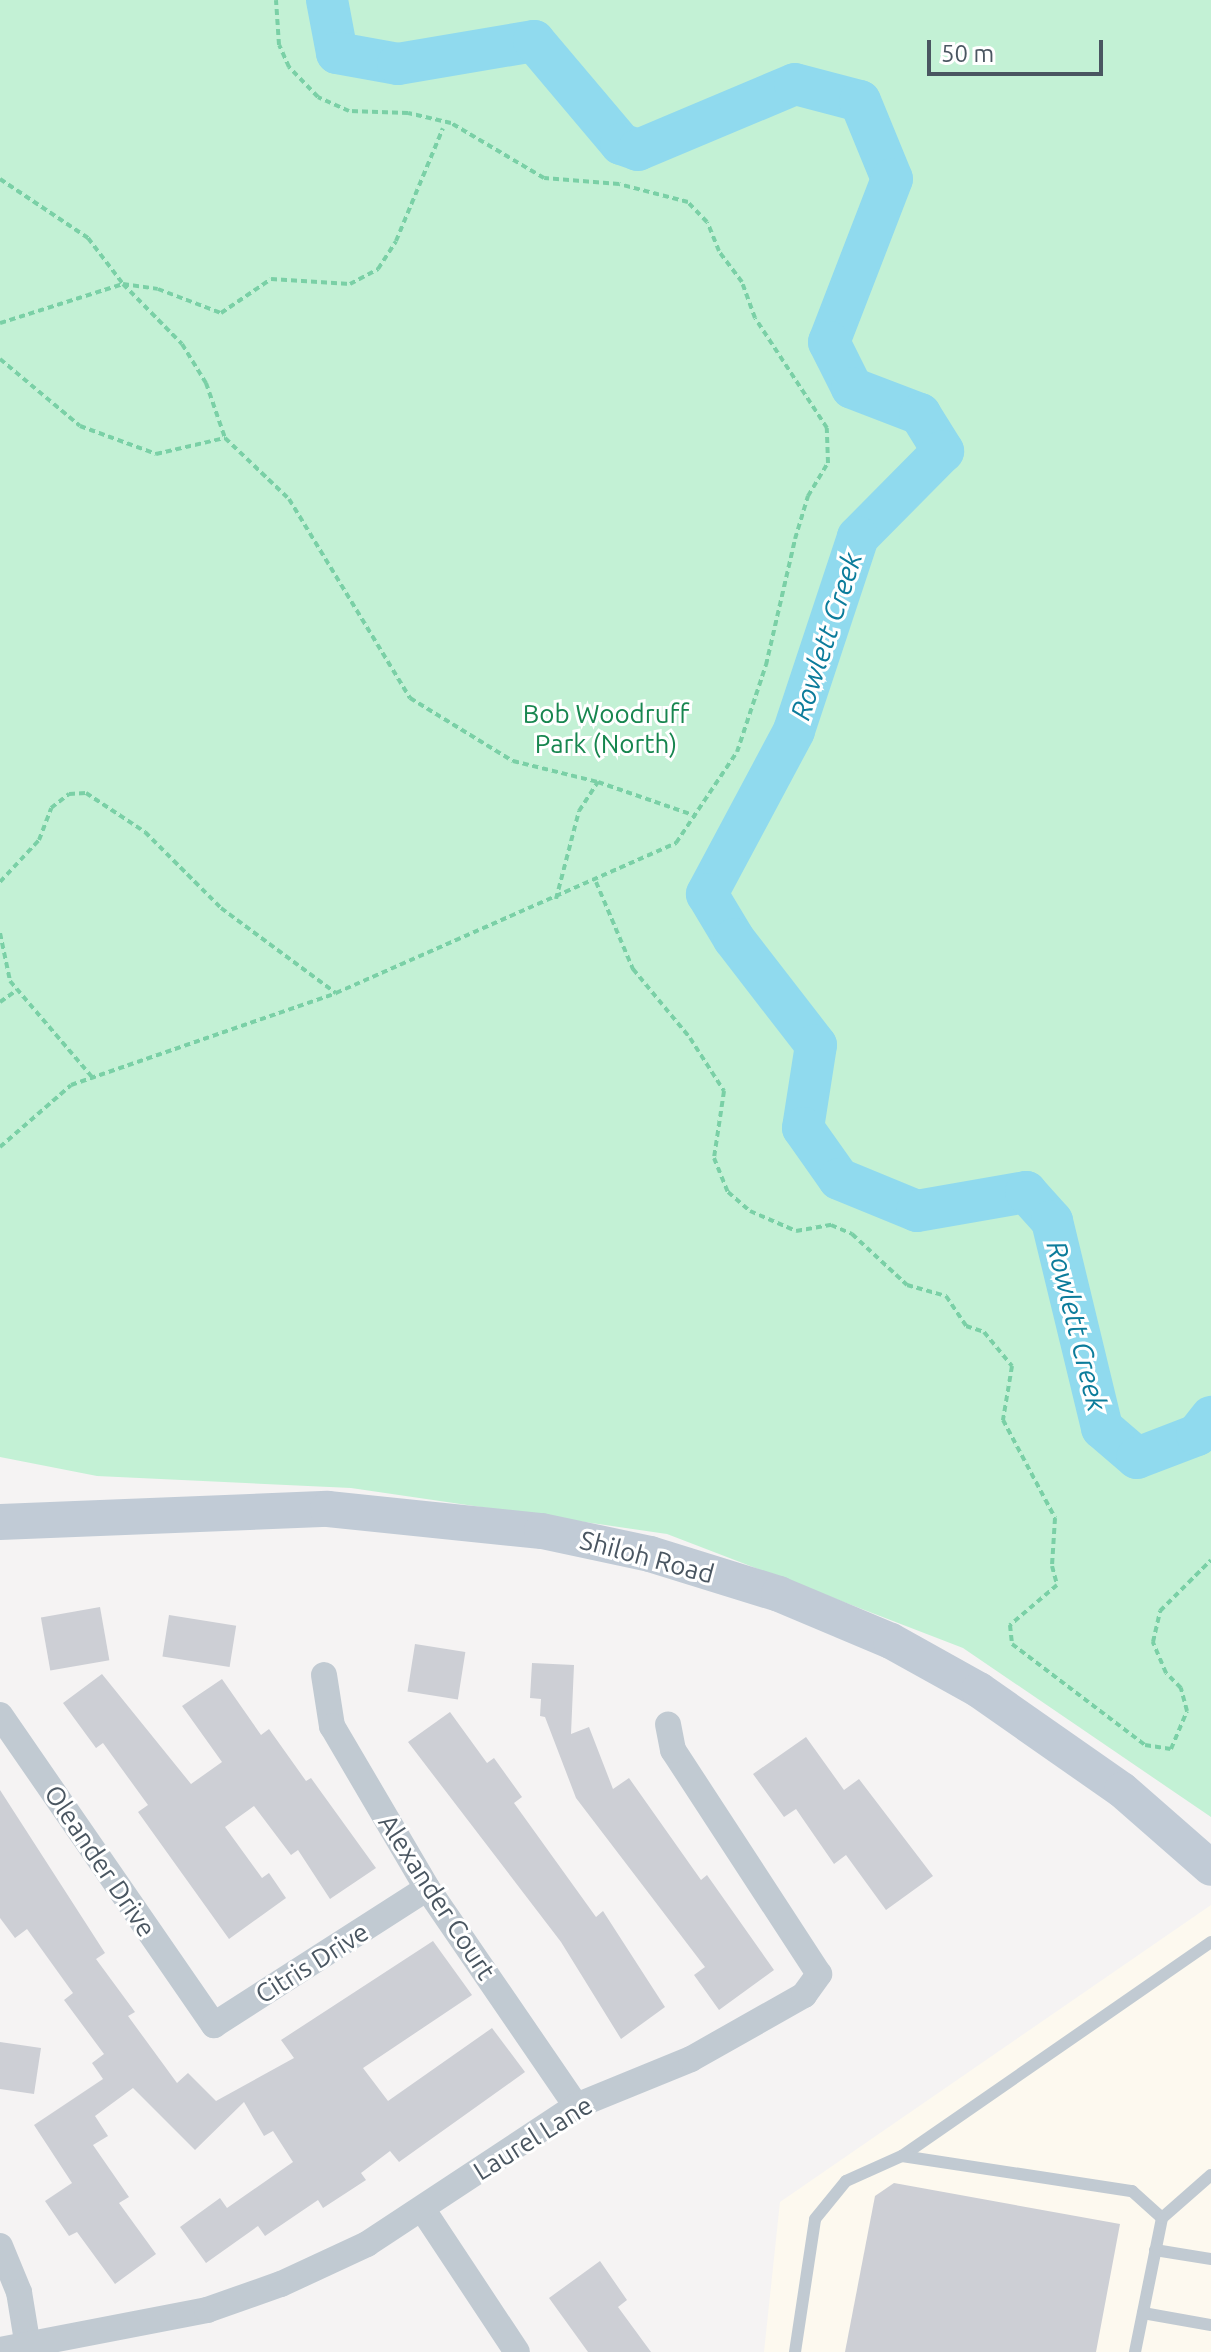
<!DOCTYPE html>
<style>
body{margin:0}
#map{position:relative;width:1211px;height:2352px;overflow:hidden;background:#f5f3f3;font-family:Ubuntu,sans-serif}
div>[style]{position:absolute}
.commercial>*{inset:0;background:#fdf9ef}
.green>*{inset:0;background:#c3f1d5}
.river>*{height:42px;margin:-21px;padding:0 21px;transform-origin:21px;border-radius:21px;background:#90daee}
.building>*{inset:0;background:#cdcfd5;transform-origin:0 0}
.path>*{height:4px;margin-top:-2px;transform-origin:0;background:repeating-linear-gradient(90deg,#7ad0a6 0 6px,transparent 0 10px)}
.service>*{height:12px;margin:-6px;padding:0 6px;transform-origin:6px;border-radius:6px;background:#c1cad2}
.minor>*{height:26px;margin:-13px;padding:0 13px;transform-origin:13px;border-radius:13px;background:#c1cad2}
.secondary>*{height:36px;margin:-18px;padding:0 18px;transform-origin:18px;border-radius:18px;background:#c1cbd6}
span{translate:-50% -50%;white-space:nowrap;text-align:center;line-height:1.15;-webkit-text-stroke:6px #fff;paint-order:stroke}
.park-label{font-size:26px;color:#17864f}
.street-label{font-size:26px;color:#4a5661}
.water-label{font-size:28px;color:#0c7c9b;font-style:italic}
.scale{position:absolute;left:927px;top:40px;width:176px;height:36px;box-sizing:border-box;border:4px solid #4a5661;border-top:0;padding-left:10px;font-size:24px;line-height:28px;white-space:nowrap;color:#4a5661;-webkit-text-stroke:6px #fff;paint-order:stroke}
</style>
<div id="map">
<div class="commercial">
<div style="clip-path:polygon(1211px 1905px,1211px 2352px,764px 2352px,780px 2202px)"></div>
</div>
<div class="green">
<div style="clip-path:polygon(0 0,1211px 0,1211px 1817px,963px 1648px,667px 1534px,351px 1488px,97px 1476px,0 1457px)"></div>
</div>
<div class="river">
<div style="left:327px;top:0;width:54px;rotate:79.3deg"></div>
<div style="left:337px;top:53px;width:62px;rotate:10.2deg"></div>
<div style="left:398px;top:64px;width:138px;rotate:-9.6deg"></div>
<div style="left:534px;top:41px;width:135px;rotate:49.8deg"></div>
<div style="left:621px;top:144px;width:18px;rotate:19deg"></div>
<div style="left:638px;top:150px;width:170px;rotate:-22.8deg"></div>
<div style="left:795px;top:84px;width:67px;rotate:14.7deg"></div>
<div style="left:860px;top:101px;width:84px;rotate:67.7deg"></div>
<div style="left:892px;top:179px;width:175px;rotate:111.1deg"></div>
<div style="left:829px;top:342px;width:51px;rotate:63.4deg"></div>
<div style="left:852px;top:388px;width:73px;rotate:20.9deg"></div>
<div style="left:920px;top:414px;width:44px;rotate:58.1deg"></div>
<div style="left:943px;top:451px;width:121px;rotate:134.7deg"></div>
<div style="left:858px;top:537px;width:204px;rotate:108.3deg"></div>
<div style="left:794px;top:731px;width:185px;rotate:118.1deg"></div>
<div style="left:707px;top:894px;width:52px;rotate:59deg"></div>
<div style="left:734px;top:939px;width:134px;rotate:52.3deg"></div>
<div style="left:816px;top:1045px;width:84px;rotate:98.9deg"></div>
<div style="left:803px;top:1128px;width:62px;rotate:54.8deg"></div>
<div style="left:839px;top:1179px;width:84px;rotate:22.3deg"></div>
<div style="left:917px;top:1211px;width:111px;rotate:-9.9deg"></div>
<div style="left:1026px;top:1192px;width:39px;rotate:48deg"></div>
<div style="left:1052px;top:1221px;width:213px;rotate:76.4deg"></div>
<div style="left:1102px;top:1428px;width:46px;rotate:40.6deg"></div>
<div style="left:1137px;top:1458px;width:64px;rotate:-21deg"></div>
<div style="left:1197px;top:1435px;width:23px;rotate:-52deg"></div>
</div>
<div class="building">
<div style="left:100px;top:1607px;width:54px;height:60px;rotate:80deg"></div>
<div style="left:169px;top:1615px;width:68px;height:42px;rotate:9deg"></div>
<div style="left:415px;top:1644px;width:51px;height:48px;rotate:9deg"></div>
<div style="clip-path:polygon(532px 1663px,574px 1665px,571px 1734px,589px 1727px,613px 1789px,629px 1778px,701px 1880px,707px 1875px,774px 1970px,719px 2010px,694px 1975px,705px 1967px,576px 1798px,545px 1717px,540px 1716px,541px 1699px,530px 1698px)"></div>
<div style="clip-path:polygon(102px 1674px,191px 1784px,222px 1762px,182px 1706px,222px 1679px,261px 1735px,269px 1729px,306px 1781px,311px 1778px,376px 1868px,330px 1899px,298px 1850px,291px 1855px,254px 1806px,225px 1827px,262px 1878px,269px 1873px,286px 1898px,229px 1939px,138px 1812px,148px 1805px,103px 1743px,96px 1748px,63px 1703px)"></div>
<div style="clip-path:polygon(450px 1712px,487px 1763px,494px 1758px,522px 1797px,514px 1803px,596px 1917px,603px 1911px,665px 2007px,621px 2039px,561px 1942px,408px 1742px)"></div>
<div style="clip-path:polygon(806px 1737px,844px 1790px,859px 1779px,933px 1876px,886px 1910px,846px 1855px,834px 1864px,796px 1809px,784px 1817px,753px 1774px)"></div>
<div style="clip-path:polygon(0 1790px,105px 1953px,96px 1959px,135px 2012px,128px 2016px,177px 2083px,188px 2073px,216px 2101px,294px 2058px,281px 2040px,433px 1941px,472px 1995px,363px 2068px,388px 2101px,492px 2028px,525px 2072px,399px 2162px,390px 2151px,361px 2173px,366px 2180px,323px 2208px,318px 2200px,265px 2236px,258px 2226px,206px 2263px,180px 2227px,220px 2198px,227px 2208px,293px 2162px,273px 2131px,264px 2136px,244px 2102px,195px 2150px,133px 2088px,95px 2116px,108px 2136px,93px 2145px,129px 2197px,119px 2203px,156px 2254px,115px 2284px,77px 2232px,69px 2236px,45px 2201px,72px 2183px,34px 2125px,103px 2079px,92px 2063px,104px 2054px,64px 2000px,73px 1993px,27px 1929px,15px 1938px,0 1918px)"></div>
<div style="clip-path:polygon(0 2042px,41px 2048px,34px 2094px,0 2089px)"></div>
<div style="clip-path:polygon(894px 2183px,1120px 2224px,1096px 2352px,845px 2352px,875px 2196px)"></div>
<div style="clip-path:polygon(600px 2261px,627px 2300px,618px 2307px,651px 2352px,588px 2352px,549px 2298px)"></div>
</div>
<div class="path">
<div style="left:0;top:179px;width:106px;rotate:33.8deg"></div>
<div style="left:88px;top:238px;width:58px;rotate:52.7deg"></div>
<div style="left:123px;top:284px;width:84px;rotate:45.5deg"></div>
<div style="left:182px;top:344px;width:46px;rotate:58.4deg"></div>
<div style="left:206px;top:383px;width:58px;rotate:70.9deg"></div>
<div style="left:225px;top:438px;width:88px;rotate:43.6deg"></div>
<div style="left:289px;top:499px;width:233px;rotate:58.7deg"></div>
<div style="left:410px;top:698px;width:121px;rotate:31.5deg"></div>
<div style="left:513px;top:761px;width:88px;rotate:13.9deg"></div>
<div style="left:598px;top:782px;width:104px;rotate:19.1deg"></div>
<div style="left:0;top:323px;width:129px;rotate:-17.6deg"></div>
<div style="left:123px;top:284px;width:35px;rotate:8deg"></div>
<div style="left:158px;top:289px;width:67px;rotate:20.9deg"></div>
<div style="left:221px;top:313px;width:60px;rotate:-34.2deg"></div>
<div style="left:271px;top:279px;width:79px;rotate:3.6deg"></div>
<div style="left:350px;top:284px;width:32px;rotate:-28deg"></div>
<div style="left:378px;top:269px;width:33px;rotate:-57deg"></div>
<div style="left:396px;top:241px;width:122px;rotate:-67.4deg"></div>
<div style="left:0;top:359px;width:104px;rotate:39.9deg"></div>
<div style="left:80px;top:426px;width:81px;rotate:20.2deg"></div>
<div style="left:156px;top:454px;width:71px;rotate:-13.1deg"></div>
<div style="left:0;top:882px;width:57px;rotate:-47.1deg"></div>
<div style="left:39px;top:840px;width:34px;rotate:-69deg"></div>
<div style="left:51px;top:808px;width:23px;rotate:-38deg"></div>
<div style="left:69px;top:794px;width:17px;rotate:-3deg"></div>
<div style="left:86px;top:793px;width:71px;rotate:33.5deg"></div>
<div style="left:145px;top:832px;width:107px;rotate:45deg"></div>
<div style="left:221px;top:908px;width:143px;rotate:36.5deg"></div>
<div style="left:336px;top:993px;width:372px;rotate:-23.8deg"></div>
<div style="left:676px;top:843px;width:110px;rotate:-56.2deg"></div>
<div style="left:737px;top:752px;width:92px;rotate:-71.6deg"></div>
<div style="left:766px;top:665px;width:129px;rotate:-77deg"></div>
<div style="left:795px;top:539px;width:45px;rotate:-73.2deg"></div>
<div style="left:808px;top:496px;width:39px;rotate:-59deg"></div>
<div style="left:828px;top:463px;width:35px;rotate:-92deg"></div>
<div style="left:827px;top:428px;width:131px;rotate:-123.2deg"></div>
<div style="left:755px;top:318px;width:38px;rotate:-110deg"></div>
<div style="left:742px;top:282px;width:39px;rotate:-127deg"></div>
<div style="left:719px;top:251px;width:31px;rotate:-112deg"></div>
<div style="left:707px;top:222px;width:28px;rotate:-134deg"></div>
<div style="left:688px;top:202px;width:71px;rotate:-165.4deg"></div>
<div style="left:619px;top:184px;width:75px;rotate:-175.4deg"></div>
<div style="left:544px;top:178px;width:108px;rotate:-149.4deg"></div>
<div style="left:451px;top:123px;width:44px;rotate:-166.9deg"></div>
<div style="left:408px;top:113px;width:59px;rotate:-178.1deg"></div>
<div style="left:349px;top:111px;width:34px;rotate:-156deg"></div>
<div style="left:318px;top:97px;width:42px;rotate:-134deg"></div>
<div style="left:289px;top:67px;width:24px;rotate:-114deg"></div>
<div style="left:279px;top:45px;width:45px;rotate:-93.8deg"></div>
<div style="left:596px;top:882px;width:95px;rotate:67deg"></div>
<div style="left:633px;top:969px;width:89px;rotate:50.4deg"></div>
<div style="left:690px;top:1038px;width:63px;rotate:57.3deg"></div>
<div style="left:724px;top:1091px;width:68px;rotate:98.5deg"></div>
<div style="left:714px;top:1158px;width:37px;rotate:68deg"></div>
<div style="left:728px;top:1192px;width:29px;rotate:41deg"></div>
<div style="left:750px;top:1211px;width:50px;rotate:23.5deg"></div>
<div style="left:796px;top:1231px;width:36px;rotate:-10deg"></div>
<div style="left:831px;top:1225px;width:23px;rotate:23deg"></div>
<div style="left:852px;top:1234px;width:75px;rotate:42.8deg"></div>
<div style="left:907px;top:1285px;width:41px;rotate:15.8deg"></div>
<div style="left:946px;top:1296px;width:36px;rotate:56deg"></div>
<div style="left:966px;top:1326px;width:19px;rotate:18deg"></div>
<div style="left:984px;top:1332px;width:44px;rotate:50.5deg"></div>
<div style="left:1012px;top:1366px;width:55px;rotate:99.5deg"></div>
<div style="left:1003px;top:1420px;width:111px;rotate:62deg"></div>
<div style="left:1055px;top:1518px;width:48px;rotate:93.6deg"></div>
<div style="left:1052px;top:1566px;width:20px;rotate:75deg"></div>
<div style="left:1057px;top:1585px;width:62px;rotate:139.6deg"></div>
<div style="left:1010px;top:1625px;width:19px;rotate:84deg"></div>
<div style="left:1012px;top:1644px;width:167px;rotate:37.2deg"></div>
<div style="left:1145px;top:1745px;width:26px;rotate:9deg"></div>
<div style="left:1171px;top:1749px;width:41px;rotate:-67.2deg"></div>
<div style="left:1187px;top:1711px;width:24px;rotate:-105deg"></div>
<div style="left:1181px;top:1688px;width:21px;rotate:-135deg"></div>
<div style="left:1166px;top:1673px;width:34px;rotate:-113deg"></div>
<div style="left:1153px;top:1642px;width:32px;rotate:-77deg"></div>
<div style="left:1160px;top:1611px;width:72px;rotate:-45deg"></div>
<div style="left:556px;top:899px;width:91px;rotate:-75.4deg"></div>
<div style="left:579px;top:811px;width:35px;rotate:-57deg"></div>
<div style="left:0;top:933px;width:49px;rotate:78.2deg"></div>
<div style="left:10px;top:981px;width:126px;rotate:49.5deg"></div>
<div style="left:0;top:1002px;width:21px;rotate:-35deg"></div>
<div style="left:0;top:1147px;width:94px;rotate:-41.1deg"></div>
<div style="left:71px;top:1085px;width:281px;rotate:-19.1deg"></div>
</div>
<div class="service">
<div style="left:902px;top:2156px;width:376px;rotate:-34.7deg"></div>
<div style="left:1155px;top:2250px;width:57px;rotate:9.1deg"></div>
<div style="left:1143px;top:2313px;width:69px;rotate:10deg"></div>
<div style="left:795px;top:2352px;width:134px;rotate:-81.4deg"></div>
<div style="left:815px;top:2219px;width:49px;rotate:-50.8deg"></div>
<div style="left:846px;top:2181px;width:61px;rotate:-24.1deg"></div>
<div style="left:902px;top:2156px;width:233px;rotate:8.7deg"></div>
<div style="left:1132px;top:2191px;width:40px;rotate:42deg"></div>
<div style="left:1135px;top:2352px;width:137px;rotate:-78.6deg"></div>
<div style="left:1162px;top:2218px;width:65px;rotate:-41.3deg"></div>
</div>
<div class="minor">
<div style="left:324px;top:1675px;width:52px;rotate:81.1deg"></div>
<div style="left:332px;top:1726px;width:188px;rotate:59.6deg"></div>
<div style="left:427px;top:1888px;width:264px;rotate:55.6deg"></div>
<div style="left:0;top:1715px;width:377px;rotate:55.4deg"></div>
<div style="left:214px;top:2025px;width:253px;rotate:-32.7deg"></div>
<div style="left:423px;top:2210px;width:170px;rotate:56.5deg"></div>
<div style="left:0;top:2246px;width:50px;rotate:67.6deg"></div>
<div style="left:19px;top:2292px;width:50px;rotate:80.7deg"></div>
<div style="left:0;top:2350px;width:211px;rotate:-10.9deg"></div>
<div style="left:207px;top:2310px;width:78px;rotate:-19.4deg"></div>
<div style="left:281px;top:2284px;width:95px;rotate:-24.9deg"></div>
<div style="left:367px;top:2244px;width:250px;rotate:-33.4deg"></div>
<div style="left:576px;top:2106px;width:124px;rotate:-22.2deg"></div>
<div style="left:691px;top:2059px;width:130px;rotate:-29.5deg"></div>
<div style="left:804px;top:1995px;width:26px;rotate:-54deg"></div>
<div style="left:819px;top:1974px;width:267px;rotate:-123.1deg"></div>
<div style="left:673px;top:1750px;width:26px;rotate:-101deg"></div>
</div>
<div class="secondary">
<div style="left:0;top:1522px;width:328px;rotate:-2.3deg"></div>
<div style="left:328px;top:1509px;width:215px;rotate:5.9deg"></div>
<div style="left:542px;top:1531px;width:110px;rotate:12deg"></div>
<div style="left:650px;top:1554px;width:135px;rotate:17.2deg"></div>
<div style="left:779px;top:1594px;width:121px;rotate:22.8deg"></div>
<div style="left:891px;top:1641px;width:101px;rotate:29.1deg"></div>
<div style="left:979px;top:1690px;width:174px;rotate:35deg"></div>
<div style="left:1122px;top:1790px;width:118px;rotate:41.2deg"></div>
</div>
<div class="park-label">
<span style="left:606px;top:729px">Bob Woodruff<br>Park (North)</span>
</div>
<div class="street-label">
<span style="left:647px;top:1557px;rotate:15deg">Shiloh Road</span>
<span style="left:100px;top:1861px;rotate:56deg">Oleander Drive</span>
<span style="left:437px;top:1897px;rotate:57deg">Alexander Court</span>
<span style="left:312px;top:1963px;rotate:-32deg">Citris Drive</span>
<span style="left:533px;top:2138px;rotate:-32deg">Laurel Lane</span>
</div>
<div class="water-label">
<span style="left:826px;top:636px;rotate:-72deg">Rowlett Creek</span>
<span style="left:1077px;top:1326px;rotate:76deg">Rowlett Creek</span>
</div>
<div class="scale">50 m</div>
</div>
